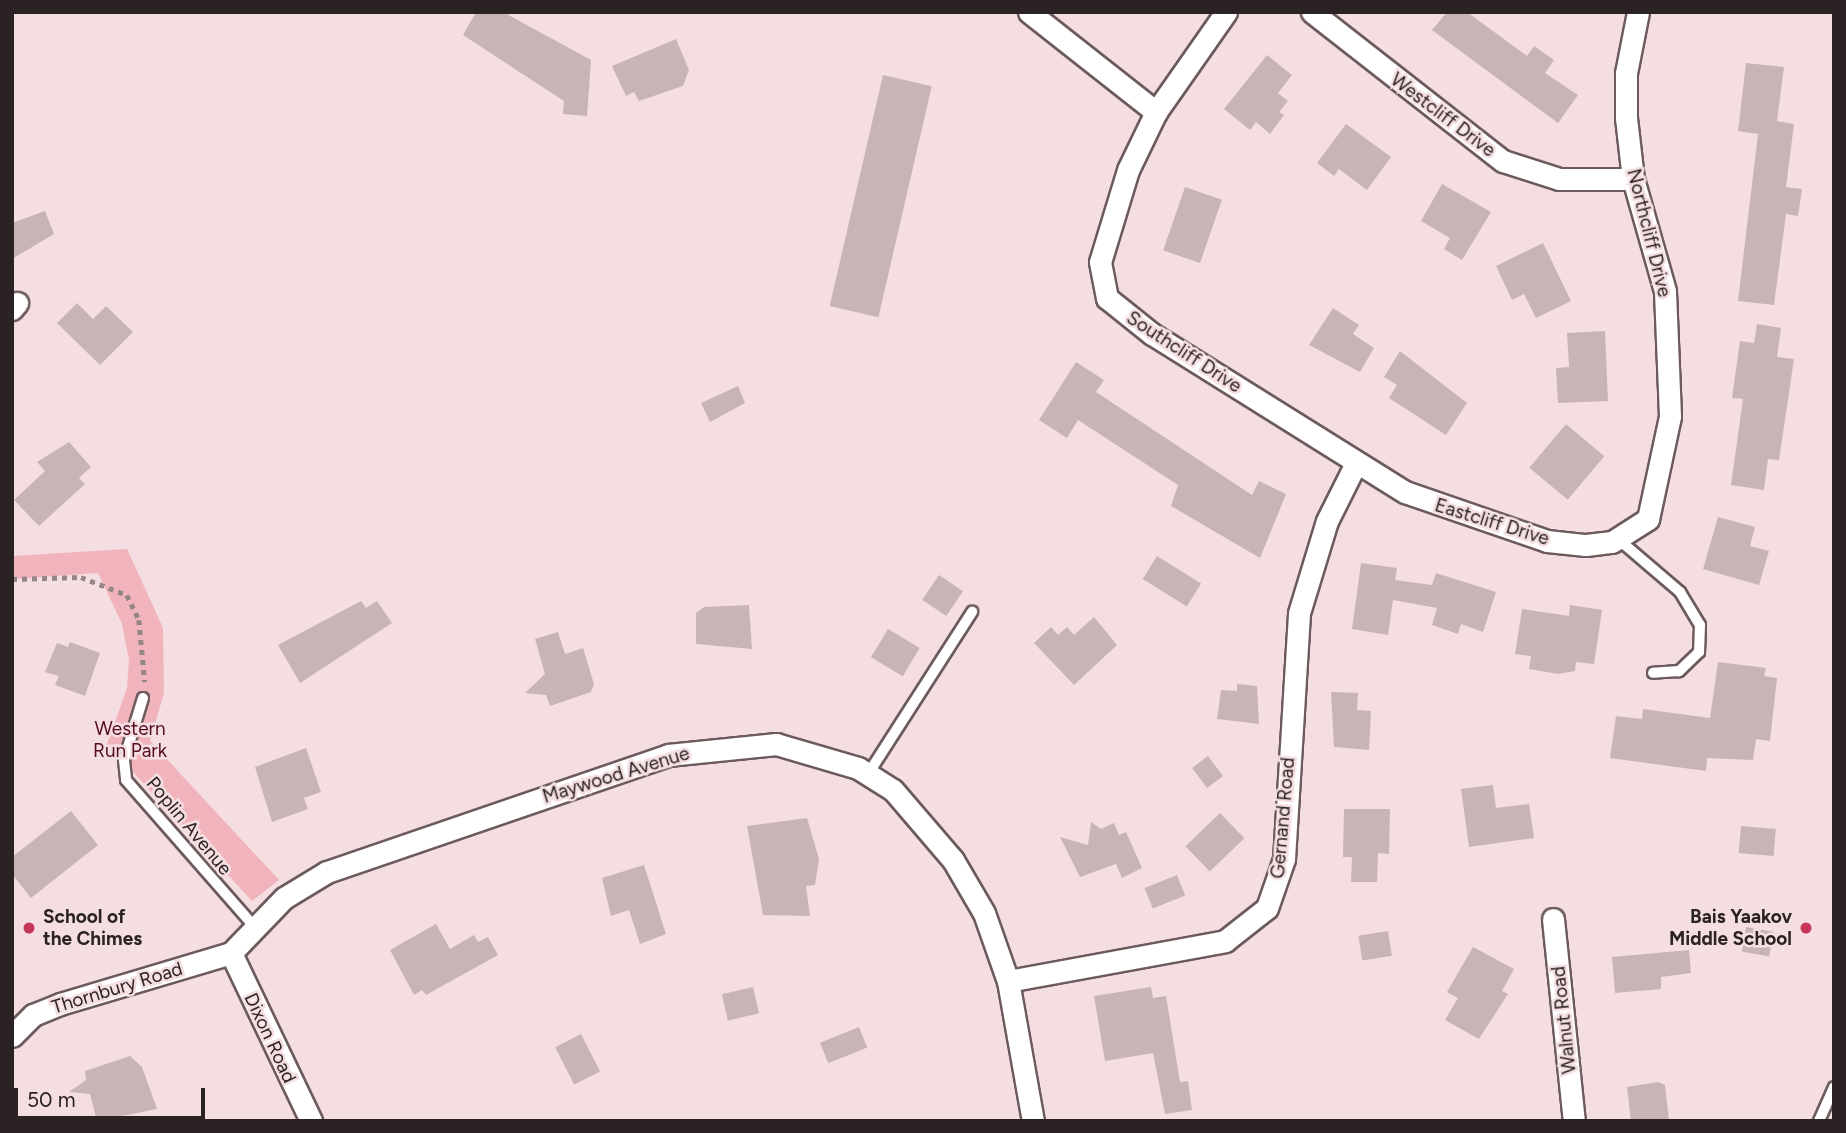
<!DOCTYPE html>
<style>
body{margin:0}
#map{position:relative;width:1846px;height:1133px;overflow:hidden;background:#f4dee1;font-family:Figtree,sans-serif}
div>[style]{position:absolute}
.green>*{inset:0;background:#f1b4bc}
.building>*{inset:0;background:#c8b4b6;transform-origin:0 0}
.path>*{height:4.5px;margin-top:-2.25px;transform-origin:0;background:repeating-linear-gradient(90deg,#948587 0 5px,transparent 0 10px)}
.roads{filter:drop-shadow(2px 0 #6c5a5c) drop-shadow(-2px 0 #6c5a5c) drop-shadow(0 2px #6c5a5c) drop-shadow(0 -2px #6c5a5c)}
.service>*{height:10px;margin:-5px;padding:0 5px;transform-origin:5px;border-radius:5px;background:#fff}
.minor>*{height:21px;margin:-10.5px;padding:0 10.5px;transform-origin:10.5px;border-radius:10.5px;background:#fff}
.dots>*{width:19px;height:19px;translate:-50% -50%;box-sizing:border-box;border:4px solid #f4dee1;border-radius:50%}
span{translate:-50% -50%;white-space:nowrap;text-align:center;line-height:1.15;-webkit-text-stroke:5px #f4dee1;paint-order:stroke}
.street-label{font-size:19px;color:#2a2223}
.park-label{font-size:19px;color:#550b21}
.poi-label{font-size:19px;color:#2a2223;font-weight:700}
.left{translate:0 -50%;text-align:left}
.right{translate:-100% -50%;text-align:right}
.frame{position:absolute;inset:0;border:14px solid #2a2223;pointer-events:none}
.scale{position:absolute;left:14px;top:1088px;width:191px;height:32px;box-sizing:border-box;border:4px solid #2a2223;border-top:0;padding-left:9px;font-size:21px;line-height:24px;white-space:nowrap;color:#2a2223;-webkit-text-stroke:5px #f4dee1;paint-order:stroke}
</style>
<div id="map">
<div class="green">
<div style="clip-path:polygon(127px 549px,163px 628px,164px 693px,150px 741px,279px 880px,252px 901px,107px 744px,127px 688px,129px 660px,122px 624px,98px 573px,12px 579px,12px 556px)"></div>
</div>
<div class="building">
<div style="clip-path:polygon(476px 12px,503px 12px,591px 60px,587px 116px,563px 114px,564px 101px,463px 35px)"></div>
<div style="clip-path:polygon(1447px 12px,1467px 12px,1527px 56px,1534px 46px,1554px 60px,1545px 73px,1578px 95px,1558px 123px,1432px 30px)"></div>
<div style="clip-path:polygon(676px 39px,689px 70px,683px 86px,639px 101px,634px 92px,626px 96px,612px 66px)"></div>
<div style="clip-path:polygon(1267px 55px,1292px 75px,1278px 93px,1288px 101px,1279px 112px,1284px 115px,1270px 134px,1256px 122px,1250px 130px,1224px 109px)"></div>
<div style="clip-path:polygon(1746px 63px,1784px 67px,1777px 121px,1794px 124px,1786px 187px,1802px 189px,1798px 216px,1786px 214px,1774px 305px,1738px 301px,1758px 134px,1738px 131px)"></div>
<div style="left:883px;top:75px;width:50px;height:237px;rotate:13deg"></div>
<div style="clip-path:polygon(1346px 124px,1391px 157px,1367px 190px,1339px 169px,1334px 176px,1317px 163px)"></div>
<div style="clip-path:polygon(1442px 184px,1491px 212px,1462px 260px,1444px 249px,1450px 238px,1421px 221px)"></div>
<div style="left:1185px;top:187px;width:39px;height:67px;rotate:19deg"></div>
<div style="clip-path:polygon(45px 211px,54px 234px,12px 259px,12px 223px)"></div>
<div style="clip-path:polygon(1543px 243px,1571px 301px,1536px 318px,1524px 294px,1512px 300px,1496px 266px)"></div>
<div style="clip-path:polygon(77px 303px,93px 319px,106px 306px,133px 332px,100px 365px,57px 323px)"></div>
<div style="clip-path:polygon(1333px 308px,1359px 325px,1353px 334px,1374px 348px,1360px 372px,1309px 345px)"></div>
<div style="clip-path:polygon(1757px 324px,1781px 328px,1777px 357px,1794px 359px,1779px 460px,1768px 459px,1764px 490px,1731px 485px,1743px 399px,1732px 398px,1740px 341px,1754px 343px)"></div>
<div style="clip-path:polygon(1605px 331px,1608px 401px,1558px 403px,1556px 368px,1569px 367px,1567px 333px)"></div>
<div style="clip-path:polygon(1400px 351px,1467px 403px,1446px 435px,1389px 398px,1397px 385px,1384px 377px)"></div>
<div style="clip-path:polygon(1076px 362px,1104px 380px,1096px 392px,1252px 495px,1259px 481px,1286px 494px,1260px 558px,1171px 506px,1178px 485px,1078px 420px,1067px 438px,1039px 420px)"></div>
<div style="clip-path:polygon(738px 386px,745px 403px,710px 422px,701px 403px)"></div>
<div style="left:1566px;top:424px;width:50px;height:57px;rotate:40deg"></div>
<div style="clip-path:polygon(69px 442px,91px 467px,79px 478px,85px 484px,39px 526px,14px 500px,45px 471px,37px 462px)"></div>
<div style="clip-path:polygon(1718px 517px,1755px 527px,1750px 546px,1769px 551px,1759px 585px,1703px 569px)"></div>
<div style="left:1157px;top:556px;width:52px;height:27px;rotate:32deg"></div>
<div style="clip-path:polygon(1361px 563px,1397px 568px,1395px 580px,1432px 585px,1436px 573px,1496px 592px,1483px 632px,1461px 624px,1458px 634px,1432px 625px,1437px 608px,1393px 600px,1388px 635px,1352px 629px)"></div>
<div style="left:939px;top:575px;width:29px;height:30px;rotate:34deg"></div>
<div style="clip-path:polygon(361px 601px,366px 608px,377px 601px,392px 623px,300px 683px,278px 645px)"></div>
<div style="clip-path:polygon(749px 605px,752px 649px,696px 644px,696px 613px,704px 607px)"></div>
<div style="clip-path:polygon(1570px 605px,1602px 610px,1594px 664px,1576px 662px,1575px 671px,1558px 674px,1529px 669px,1531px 656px,1515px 654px,1522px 609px,1569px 616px)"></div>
<div style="clip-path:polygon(1094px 617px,1117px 645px,1074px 685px,1034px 643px,1051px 627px,1058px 635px,1067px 627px,1074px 635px)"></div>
<div style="left:888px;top:629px;width:37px;height:33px;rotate:31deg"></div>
<div style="clip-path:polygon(558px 632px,565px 654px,583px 648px,594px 684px,591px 692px,550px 706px,546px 695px,525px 693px,545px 674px,535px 639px)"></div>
<div style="clip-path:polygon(70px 642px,100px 653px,85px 696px,55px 685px,59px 676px,45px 672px,57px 643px,68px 647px)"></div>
<div style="clip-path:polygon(1718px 662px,1766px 668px,1764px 676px,1777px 678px,1770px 741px,1756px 739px,1753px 760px,1707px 758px,1706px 771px,1610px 758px,1616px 716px,1642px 719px,1643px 709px,1710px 718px)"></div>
<div style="clip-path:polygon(1237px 684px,1257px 686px,1259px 724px,1217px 719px,1221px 690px,1237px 691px)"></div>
<div style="clip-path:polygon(1331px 692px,1358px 693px,1357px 710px,1371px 711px,1369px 750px,1334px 747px)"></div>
<div style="clip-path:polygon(306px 748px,321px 792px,304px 798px,308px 809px,272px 822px,255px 767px)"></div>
<div style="left:1208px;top:756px;width:25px;height:20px;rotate:53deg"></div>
<div style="clip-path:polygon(1493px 785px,1496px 808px,1529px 804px,1534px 838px,1469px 847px,1461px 789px)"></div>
<div style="clip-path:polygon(1344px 809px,1390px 809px,1389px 854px,1378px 853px,1377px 882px,1351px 882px,1352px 857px,1343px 857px)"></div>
<div style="clip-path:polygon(71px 811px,98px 845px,31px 898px,12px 874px,12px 857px)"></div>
<div style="left:1220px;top:813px;width:35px;height:48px;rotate:46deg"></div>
<div style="clip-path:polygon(807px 818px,819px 859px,815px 885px,806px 886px,810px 916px,763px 915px,747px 826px)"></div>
<div style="clip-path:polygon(1091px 822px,1101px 829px,1114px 823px,1119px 835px,1126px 832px,1142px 868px,1122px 878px,1116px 864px,1080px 877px,1060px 837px,1088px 845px)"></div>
<div style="left:1741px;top:826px;width:35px;height:27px;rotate:5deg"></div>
<div style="clip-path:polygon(644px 865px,666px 934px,640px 944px,629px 910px,611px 916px,602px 878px)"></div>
<div style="left:1177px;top:875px;width:22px;height:35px;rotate:68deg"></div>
<div style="clip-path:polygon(436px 924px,450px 949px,474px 935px,478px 942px,488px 937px,498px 955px,426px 995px,422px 990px,414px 995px,390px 950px)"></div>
<div style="left:1746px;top:927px;width:28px;height:25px;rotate:10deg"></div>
<div style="left:1388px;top:931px;width:25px;height:30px;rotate:81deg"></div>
<div style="clip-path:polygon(1473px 947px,1514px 969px,1502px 991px,1508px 994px,1479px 1039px,1445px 1020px,1458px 998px,1447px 992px)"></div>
<div style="clip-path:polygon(1689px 950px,1691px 973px,1661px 977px,1661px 989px,1615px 993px,1612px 957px)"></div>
<div style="left:753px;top:987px;width:27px;height:32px;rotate:77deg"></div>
<div style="clip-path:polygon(1151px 987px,1153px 998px,1166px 996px,1180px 1082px,1188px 1081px,1192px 1110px,1165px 1114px,1153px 1053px,1105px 1061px,1094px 996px)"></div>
<div style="left:859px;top:1027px;width:22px;height:42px;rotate:68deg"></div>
<div style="left:581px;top:1034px;width:42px;height:29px;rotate:63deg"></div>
<div style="clip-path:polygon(130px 1056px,142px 1067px,157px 1109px,97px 1121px,90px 1094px,69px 1092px,86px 1080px,85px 1071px)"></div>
<div style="clip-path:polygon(1658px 1082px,1665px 1085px,1669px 1121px,1631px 1121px,1627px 1087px)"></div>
</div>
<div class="path">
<div style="left:12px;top:579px;width:69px;rotate:-1.7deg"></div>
<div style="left:81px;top:577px;width:49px;rotate:21.4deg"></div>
<div style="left:127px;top:595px;width:28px;rotate:64deg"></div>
<div style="left:139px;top:620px;width:62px;rotate:84.5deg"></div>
</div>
<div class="roads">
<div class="service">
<div style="left:1618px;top:539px;width:82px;rotate:40.5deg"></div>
<div style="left:1680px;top:592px;width:39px;rotate:59deg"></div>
<div style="left:1700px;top:625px;width:27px;rotate:92deg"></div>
<div style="left:1699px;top:652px;width:28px;rotate:136deg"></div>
<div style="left:1679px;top:671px;width:26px;rotate:176deg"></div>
<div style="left:143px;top:698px;width:65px;rotate:107deg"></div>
<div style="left:124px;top:760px;width:20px;rotate:84deg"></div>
<div style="left:126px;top:780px;width:194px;rotate:48.8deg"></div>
<div style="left:868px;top:774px;width:193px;rotate:-57.3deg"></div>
<div style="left:1819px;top:1121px;width:37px;rotate:-66deg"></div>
</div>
<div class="minor">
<div style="left:1029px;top:12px;width:162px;rotate:38.2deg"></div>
<div style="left:1226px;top:12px;width:122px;rotate:125deg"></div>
<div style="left:1156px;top:112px;width:64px;rotate:115.8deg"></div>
<div style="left:1128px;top:170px;width:96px;rotate:106.9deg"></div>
<div style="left:1100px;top:262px;width:37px;rotate:79deg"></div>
<div style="left:1107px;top:298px;width:58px;rotate:38.7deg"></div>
<div style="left:1152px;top:334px;width:298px;rotate:32deg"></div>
<div style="left:1405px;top:492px;width:150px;rotate:19deg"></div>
<div style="left:1547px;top:541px;width:39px;rotate:6deg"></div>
<div style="left:1586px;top:545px;width:26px;rotate:-7deg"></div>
<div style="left:1612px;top:542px;width:43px;rotate:-32.6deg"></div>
<div style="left:1648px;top:519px;width:105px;rotate:-77.9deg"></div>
<div style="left:1670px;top:416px;width:125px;rotate:-92.3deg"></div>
<div style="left:1665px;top:291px;width:116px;rotate:-105.9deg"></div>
<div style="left:1633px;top:179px;width:61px;rotate:-96.5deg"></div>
<div style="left:1626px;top:118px;width:45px;rotate:-90deg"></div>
<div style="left:1626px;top:73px;width:62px;rotate:-78.9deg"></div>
<div style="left:1312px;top:12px;width:242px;rotate:38deg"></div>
<div style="left:1503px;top:161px;width:59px;rotate:17.8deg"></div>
<div style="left:1559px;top:179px;width:74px"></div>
<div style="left:12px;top:309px;width:8px;rotate:-50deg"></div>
<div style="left:1553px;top:919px;width:203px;rotate:84.1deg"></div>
<div style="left:231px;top:953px;width:76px;rotate:-46.1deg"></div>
<div style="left:284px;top:898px;width:50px;rotate:-31.2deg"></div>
<div style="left:327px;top:872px;width:361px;rotate:-18.9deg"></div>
<div style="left:668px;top:755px;width:109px;rotate:-5.8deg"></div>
<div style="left:776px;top:744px;width:85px;rotate:16.3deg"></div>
<div style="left:858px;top:768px;width:41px;rotate:32.2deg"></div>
<div style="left:893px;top:790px;width:92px;rotate:49.4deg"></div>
<div style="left:953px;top:860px;width:61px;rotate:59.7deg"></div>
<div style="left:984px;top:913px;width:72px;rotate:70.6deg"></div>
<div style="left:1008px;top:981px;width:142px;rotate:79.9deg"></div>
<div style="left:231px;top:953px;width:186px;rotate:64.5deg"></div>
<div style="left:1008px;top:981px;width:221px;rotate:-10.4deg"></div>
<div style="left:1225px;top:941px;width:53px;rotate:-38.2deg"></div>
<div style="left:1267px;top:908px;width:52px;rotate:-70.9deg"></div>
<div style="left:1284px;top:859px;width:246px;rotate:-86.5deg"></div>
<div style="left:1299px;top:613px;width:96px;rotate:-73.1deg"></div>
<div style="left:1327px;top:521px;width:65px;rotate:-63.4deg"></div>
<div style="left:12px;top:1036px;width:30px;rotate:-45deg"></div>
<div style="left:33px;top:1015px;width:29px;rotate:-22deg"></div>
<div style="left:60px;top:1004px;width:178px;rotate:-16.6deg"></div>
</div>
</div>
<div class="dots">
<div style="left:29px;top:928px;background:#c6365b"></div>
<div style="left:1806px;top:928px;background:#c6365b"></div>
</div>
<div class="street-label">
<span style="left:1443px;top:115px;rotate:37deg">Westcliff Drive</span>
<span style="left:1649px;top:233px;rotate:76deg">Northcliff Drive</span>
<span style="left:1184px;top:352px;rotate:33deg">Southcliff Drive</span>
<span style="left:1492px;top:522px;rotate:17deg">Eastcliff Drive</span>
<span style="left:616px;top:775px;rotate:-17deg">Maywood Avenue</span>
<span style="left:1283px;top:818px;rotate:-85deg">Gernand Road</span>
<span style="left:189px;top:826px;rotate:50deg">Poplin Avenue</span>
<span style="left:117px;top:988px;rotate:-17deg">Thornbury Road</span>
<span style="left:1564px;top:1020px;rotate:-96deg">Walnut Road</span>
<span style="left:270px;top:1038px;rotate:65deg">Dixon Road</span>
</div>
<div class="park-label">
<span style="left:130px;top:740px">Western<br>Run Park</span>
</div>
<div class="poi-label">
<span class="left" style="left:43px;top:928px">School of<br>the Chimes</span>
<span class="right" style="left:1792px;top:928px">Bais Yaakov<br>Middle School</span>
</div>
<div class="frame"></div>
<div class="scale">50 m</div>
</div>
